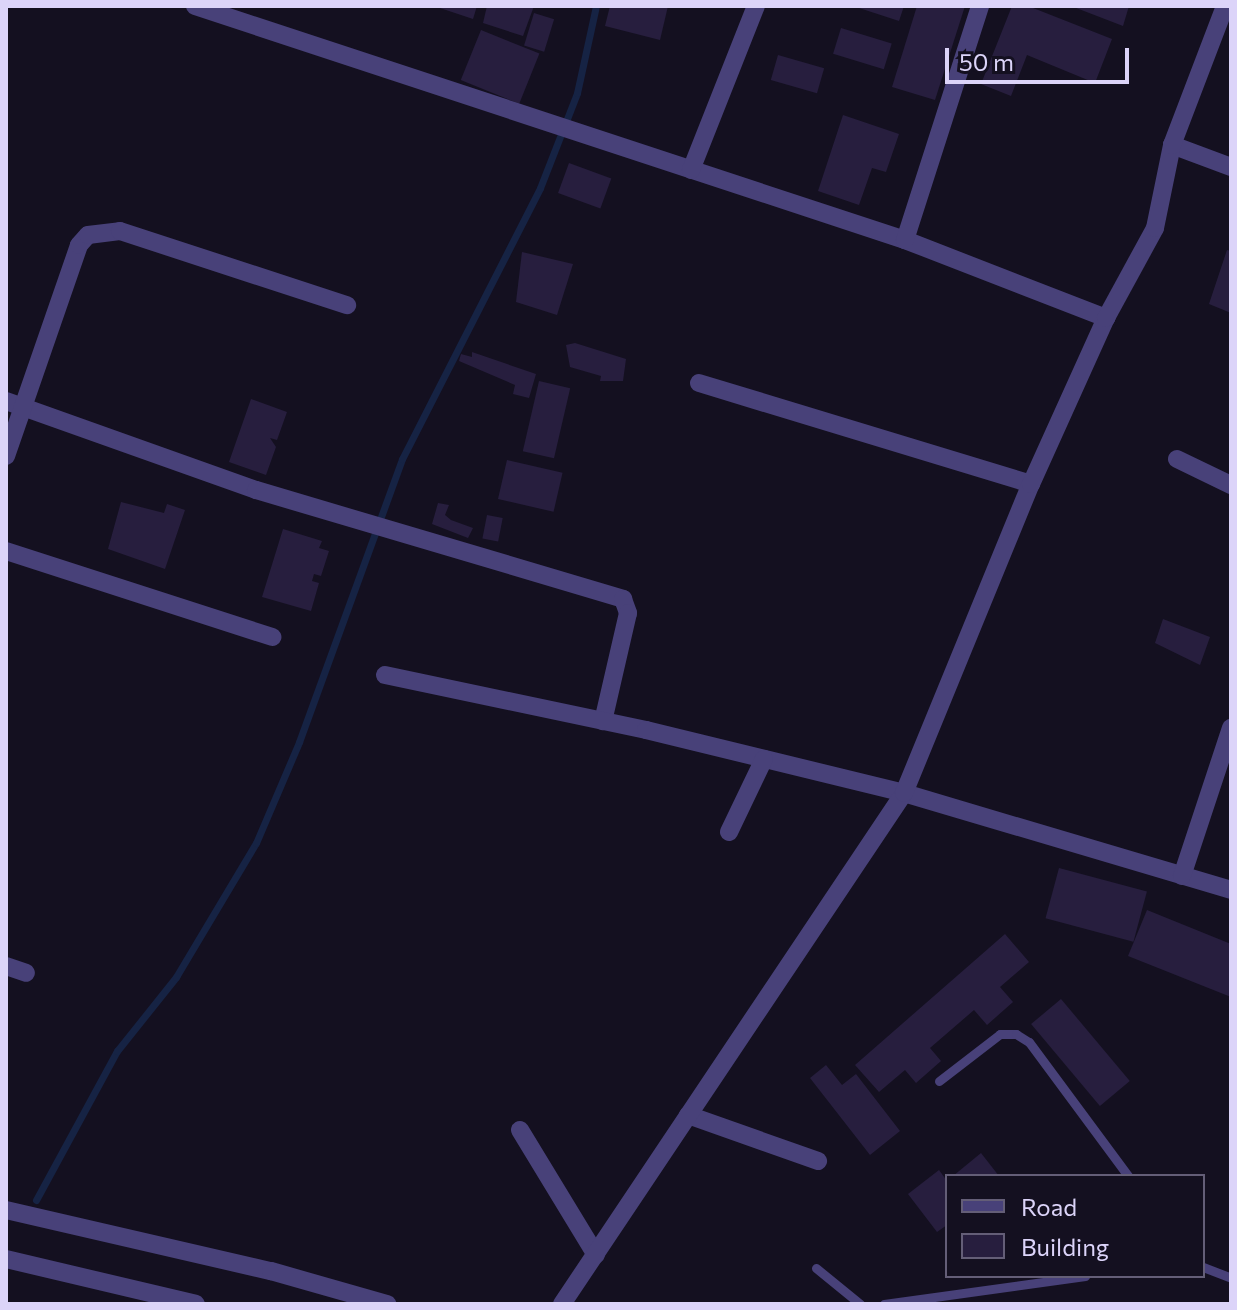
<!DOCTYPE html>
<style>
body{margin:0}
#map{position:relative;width:1237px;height:1310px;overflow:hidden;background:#141020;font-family:Commissioner,sans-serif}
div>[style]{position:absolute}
.stream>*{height:7px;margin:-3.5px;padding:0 3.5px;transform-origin:3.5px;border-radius:3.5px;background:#162344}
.building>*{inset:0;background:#271e3e;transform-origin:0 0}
.lane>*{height:9px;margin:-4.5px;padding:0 4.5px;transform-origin:4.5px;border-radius:4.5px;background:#484179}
.street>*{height:18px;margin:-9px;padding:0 9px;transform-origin:9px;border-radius:9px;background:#484179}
span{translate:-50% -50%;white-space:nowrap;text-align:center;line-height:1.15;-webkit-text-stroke:7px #141020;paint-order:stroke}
.frame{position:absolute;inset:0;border:8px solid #dcd4f9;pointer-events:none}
.legend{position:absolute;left:945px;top:1174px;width:260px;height:104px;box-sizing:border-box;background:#141020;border:2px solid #645e77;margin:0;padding:10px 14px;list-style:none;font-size:24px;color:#dcd4f9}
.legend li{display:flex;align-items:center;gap:16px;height:40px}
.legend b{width:40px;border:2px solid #645e77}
.scale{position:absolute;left:945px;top:48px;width:184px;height:36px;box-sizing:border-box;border:4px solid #dcd4f9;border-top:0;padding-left:10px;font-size:24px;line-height:28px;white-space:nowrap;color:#dcd4f9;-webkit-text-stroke:6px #141020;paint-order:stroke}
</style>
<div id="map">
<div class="stream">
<div style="left:36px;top:1200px;width:170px;rotate:-61.5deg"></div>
<div style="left:117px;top:1051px;width:95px;rotate:-51.4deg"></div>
<div style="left:176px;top:977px;width:156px;rotate:-59.2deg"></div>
<div style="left:256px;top:843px;width:110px;rotate:-66.9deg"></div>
<div style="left:299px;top:742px;width:301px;rotate:-70deg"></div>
<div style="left:402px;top:459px;width:304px;rotate:-63deg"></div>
<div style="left:540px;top:188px;width:102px;rotate:-68.7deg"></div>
<div style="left:577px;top:93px;width:89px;rotate:-77.7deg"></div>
</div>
<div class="building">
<div style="clip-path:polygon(434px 6px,477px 6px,473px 19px)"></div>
<div style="clip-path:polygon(487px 6px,534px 6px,523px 36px,483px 23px)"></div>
<div style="clip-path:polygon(610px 6px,668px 6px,660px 40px,605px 26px)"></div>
<div style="clip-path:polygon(853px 6px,904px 6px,899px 21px)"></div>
<div style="clip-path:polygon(917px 6px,965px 6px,935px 100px,892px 87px)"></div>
<div style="clip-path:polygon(1012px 6px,1028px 6px,1112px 39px,1095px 83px,1027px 55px,1011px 96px,981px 84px)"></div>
<div style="clip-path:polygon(1071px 6px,1129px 6px,1123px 26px)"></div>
<div style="left:534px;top:13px;width:21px;height:34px;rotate:17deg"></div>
<div style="left:841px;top:28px;width:53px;height:27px;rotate:17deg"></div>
<div style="left:481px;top:30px;width:63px;height:54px;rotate:22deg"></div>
<div style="left:778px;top:55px;width:48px;height:26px;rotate:16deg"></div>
<div style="clip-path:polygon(843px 115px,899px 134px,886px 172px,872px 168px,859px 205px,818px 191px)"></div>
<div style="left:569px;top:163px;width:45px;height:32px;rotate:20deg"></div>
<div style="clip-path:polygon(1227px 250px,1231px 251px,1231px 313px,1209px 304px)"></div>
<div style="clip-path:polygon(522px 252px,573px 264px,557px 315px,516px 302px)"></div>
<div style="clip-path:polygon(575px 343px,626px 359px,623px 381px,600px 381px,601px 376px,570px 367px,566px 345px)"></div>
<div style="clip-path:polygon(472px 352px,536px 374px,529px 398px,513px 394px,515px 385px,459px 361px,461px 354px,472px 357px)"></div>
<div style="left:539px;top:381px;width:32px;height:72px;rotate:13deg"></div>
<div style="clip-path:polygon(251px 399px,287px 412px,277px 440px,270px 438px,276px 447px,266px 475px,229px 462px)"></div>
<div style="left:507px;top:460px;width:57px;height:40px;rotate:13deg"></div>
<div style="clip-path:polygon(121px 502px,164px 513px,167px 504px,185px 510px,165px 569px,108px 549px)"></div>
<div style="clip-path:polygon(438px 503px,449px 505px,445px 515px,451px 520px,473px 528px,468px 538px,432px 524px)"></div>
<div style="left:487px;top:515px;width:16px;height:24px;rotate:11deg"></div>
<div style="clip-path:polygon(283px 529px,322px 541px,319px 548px,329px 551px,321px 576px,314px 574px,312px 581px,319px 583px,311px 611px,262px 597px)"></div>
<div style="clip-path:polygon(1163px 619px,1210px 637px,1200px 665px,1155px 643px)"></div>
<div style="left:1059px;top:868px;width:91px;height:52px;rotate:15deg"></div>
<div style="clip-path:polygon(1147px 910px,1231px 944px,1231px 997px,1128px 956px)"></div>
<div style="clip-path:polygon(1005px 934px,1029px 962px,1000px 987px,1013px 1002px,987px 1025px,974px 1010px,930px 1048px,941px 1061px,916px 1083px,905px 1070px,879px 1092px,855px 1065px)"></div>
<div style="left:1061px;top:999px;width:107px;height:39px;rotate:50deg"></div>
<div style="clip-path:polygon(826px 1065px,842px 1085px,856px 1074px,900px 1131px,870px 1155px,810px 1078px)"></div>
<div style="clip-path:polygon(981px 1153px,999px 1176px,953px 1176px)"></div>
<div style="clip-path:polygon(939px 1170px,947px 1181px,947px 1225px,937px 1232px,908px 1194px)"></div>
</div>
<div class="lane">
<div style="left:939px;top:1081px;width:77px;rotate:-37.6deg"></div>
<div style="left:1000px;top:1034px;width:16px"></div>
<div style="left:1016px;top:1034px;width:15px;rotate:32deg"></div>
<div style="left:1029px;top:1042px;width:167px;rotate:53.5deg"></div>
<div style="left:1203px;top:1267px;width:30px;rotate:21deg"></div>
<div style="left:816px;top:1268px;width:57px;rotate:39.3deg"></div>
<div style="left:884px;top:1304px;width:203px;rotate:-7.9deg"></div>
</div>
<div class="street">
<div style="left:195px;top:6px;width:748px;rotate:18.24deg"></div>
<div style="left:905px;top:240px;width:216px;rotate:21.2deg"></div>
<div style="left:1172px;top:145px;width:63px;rotate:20.4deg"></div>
<div style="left:691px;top:170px;width:176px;rotate:-68.4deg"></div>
<div style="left:905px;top:240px;width:246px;rotate:-72.2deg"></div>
<div style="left:699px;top:383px;width:347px;rotate:16.9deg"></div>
<div style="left:6px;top:401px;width:265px;rotate:19.6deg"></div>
<div style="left:256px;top:490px;width:383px;rotate:16.5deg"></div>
<div style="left:623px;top:599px;width:15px;rotate:70deg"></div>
<div style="left:628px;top:613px;width:111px;rotate:103deg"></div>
<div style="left:6px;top:456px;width:223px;rotate:-70.9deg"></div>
<div style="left:79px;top:245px;width:13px;rotate:-48deg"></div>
<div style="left:88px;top:235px;width:32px;rotate:-7deg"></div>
<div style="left:120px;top:231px;width:239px;rotate:18.1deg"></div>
<div style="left:1177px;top:459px;width:60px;rotate:25.7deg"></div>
<div style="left:6px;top:551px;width:280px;rotate:17.9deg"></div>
<div style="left:385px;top:675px;width:267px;rotate:11.9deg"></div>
<div style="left:646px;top:730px;width:266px;rotate:13.7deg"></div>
<div style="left:904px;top:793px;width:341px;rotate:16.5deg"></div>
<div style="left:729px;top:832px;width:81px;rotate:-64.4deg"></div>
<div style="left:1182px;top:876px;width:156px;rotate:-71.7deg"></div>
<div style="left:6px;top:966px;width:21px;rotate:19deg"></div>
<div style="left:688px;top:1115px;width:138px;rotate:19.5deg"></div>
<div style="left:520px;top:1130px;width:146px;rotate:58.7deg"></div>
<div style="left:6px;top:1210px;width:272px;rotate:13deg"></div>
<div style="left:271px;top:1271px;width:121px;rotate:15.9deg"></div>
<div style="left:6px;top:1259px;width:195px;rotate:13.3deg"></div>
<div style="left:562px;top:1304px;width:615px;rotate:-56.21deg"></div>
<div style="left:904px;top:793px;width:334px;rotate:-67.7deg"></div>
<div style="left:1031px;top:484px;width:182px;rotate:-65.7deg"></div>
<div style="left:1106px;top:318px;width:102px;rotate:-61.4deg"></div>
<div style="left:1155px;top:228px;width:85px;rotate:-78.4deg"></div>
<div style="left:1172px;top:145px;width:149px;rotate:-69.1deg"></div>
</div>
<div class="frame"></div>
<ul class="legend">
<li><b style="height:10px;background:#484179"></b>Road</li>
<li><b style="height:22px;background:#271e3e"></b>Building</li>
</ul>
<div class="scale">50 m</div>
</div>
